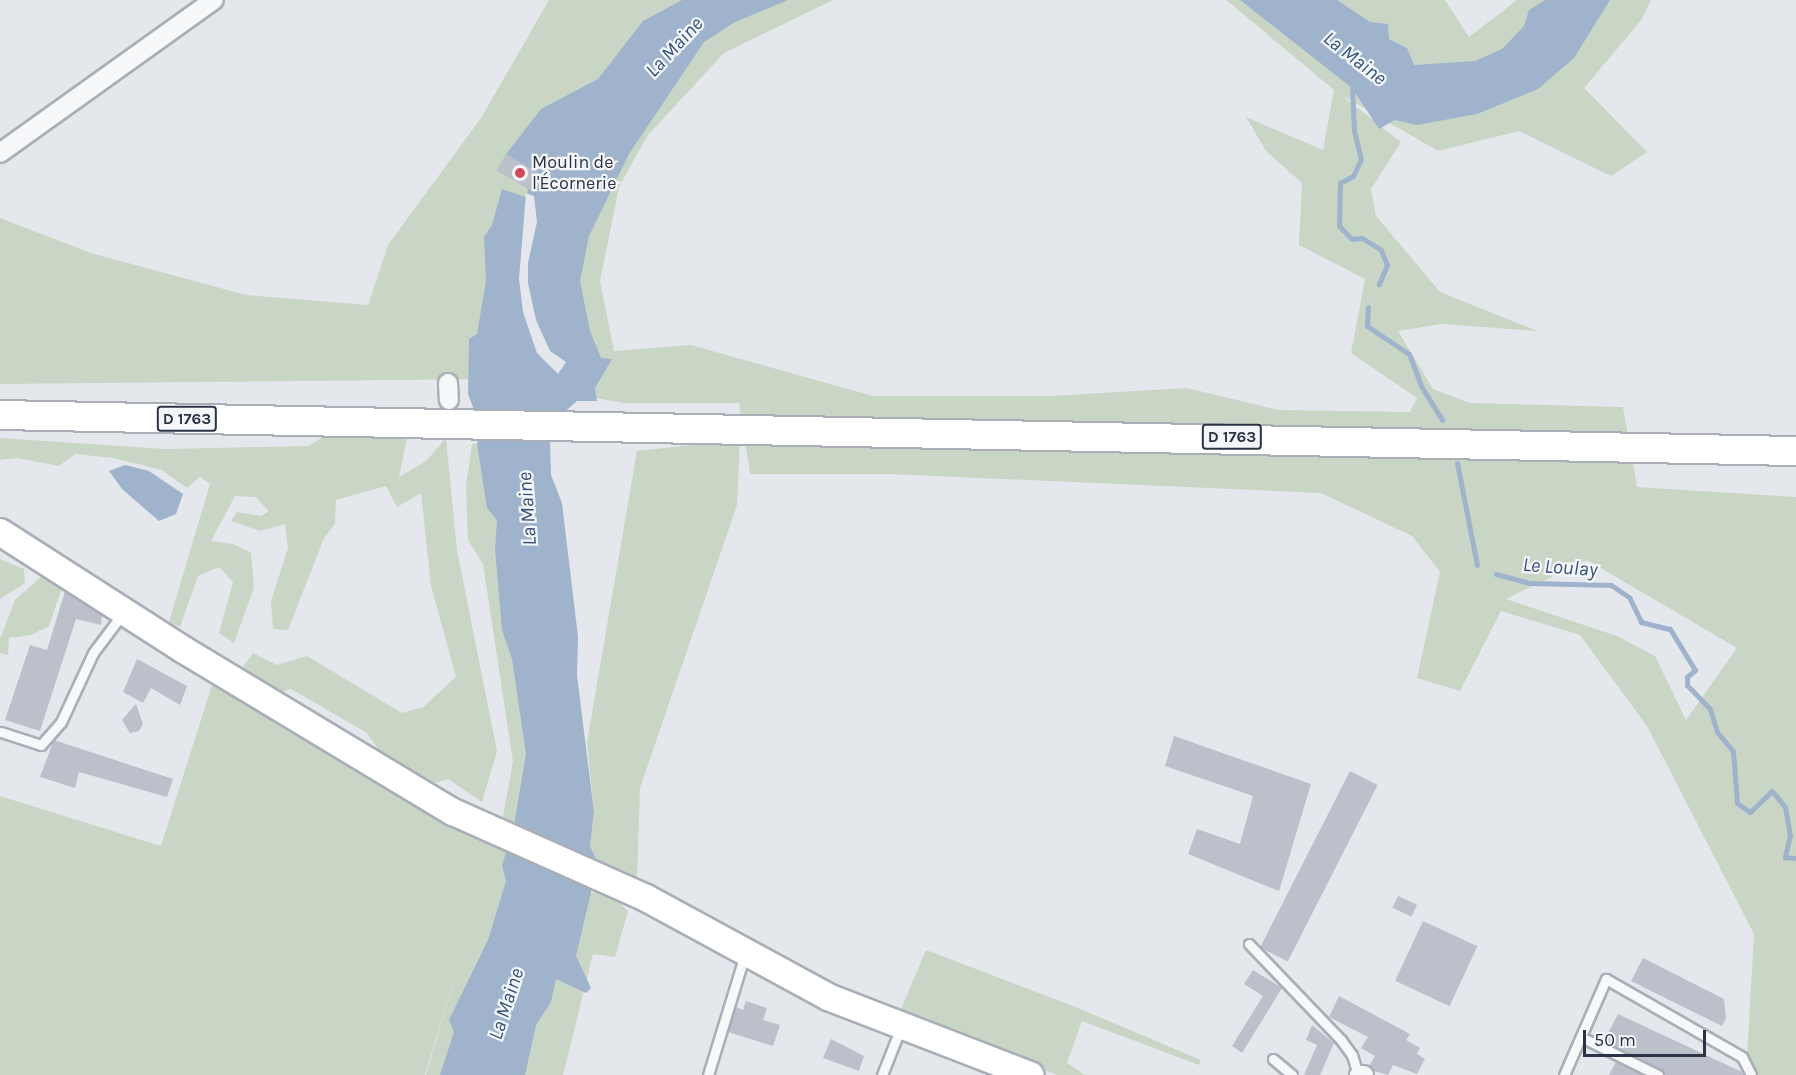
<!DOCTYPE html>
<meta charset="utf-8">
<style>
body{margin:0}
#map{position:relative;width:1796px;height:1075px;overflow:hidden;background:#e4e7ec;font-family:Karla,sans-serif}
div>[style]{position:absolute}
.green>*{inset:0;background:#c9d6c5}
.water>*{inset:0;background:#9fb4cc}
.pier>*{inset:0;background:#e4e7ec}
.stream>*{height:5px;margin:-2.5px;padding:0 2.5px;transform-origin:2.5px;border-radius:2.5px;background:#9fb4cc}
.building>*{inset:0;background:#bbc0ca;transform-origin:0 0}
.roads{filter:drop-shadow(2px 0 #a9aeb7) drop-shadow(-2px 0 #a9aeb7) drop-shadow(0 2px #a9aeb7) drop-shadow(0 -2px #a9aeb7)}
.lane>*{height:9px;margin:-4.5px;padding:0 4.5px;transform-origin:4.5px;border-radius:4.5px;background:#f7f8fa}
.street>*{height:18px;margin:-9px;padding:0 9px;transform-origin:9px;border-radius:9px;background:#f7f8fa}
.secondary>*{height:26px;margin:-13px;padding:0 13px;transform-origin:13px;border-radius:13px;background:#fff}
.primary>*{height:28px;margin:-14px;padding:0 14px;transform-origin:14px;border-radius:14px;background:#fff}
.dots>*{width:16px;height:16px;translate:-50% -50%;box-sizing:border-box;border:3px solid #f4f6f9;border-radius:50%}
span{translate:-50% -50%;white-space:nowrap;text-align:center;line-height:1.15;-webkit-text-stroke:4.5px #f4f6f9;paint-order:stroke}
.shield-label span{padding:2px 4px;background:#f4f6f9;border:2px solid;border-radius:4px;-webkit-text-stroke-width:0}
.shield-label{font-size:16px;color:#2b3445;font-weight:700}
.poi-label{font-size:18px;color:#2b3445}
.left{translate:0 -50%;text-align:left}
.water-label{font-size:20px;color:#34527a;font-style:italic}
.scale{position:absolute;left:1583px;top:1030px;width:123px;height:27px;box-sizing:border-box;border:3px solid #2b3445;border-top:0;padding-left:8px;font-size:18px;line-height:21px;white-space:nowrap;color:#2b3445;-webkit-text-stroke:4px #f4f6f9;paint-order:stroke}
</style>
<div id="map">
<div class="green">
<div style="clip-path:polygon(evenodd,549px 0,833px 0,724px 53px,648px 135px,619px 187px,600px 281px,614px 351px,691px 345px,873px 396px,1050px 396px,1187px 388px,1278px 410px,1410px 412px,1417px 398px,1351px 353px,1365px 279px,1299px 245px,1302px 183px,1266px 151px,1246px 117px,1323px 150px,1334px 90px,1226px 0,1445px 0,1469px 37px,1517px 0,1651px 0,1642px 19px,1584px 88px,1647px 152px,1611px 176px,1519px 131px,1438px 151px,1340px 94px,1401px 142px,1371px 189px,1376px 216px,1440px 292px,1537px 331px,1442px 324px,1398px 331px,1433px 389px,1470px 403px,1623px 407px,1637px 487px,1796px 497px,1796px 1075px,1746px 1075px,1754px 934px,1647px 726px,1580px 635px,1501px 611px,1460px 691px,1417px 678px,1440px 572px,1412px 536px,1321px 493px,890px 474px,750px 474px,739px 403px,624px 403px,490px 379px,0 384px,0 218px,91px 253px,246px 295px,368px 305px,388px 245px,481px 118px,549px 0,1587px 560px,1737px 648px,1686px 720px,1655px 656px,1617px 636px,1506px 599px,1587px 560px)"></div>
<div style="clip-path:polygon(324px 436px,407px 438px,399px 477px,426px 461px,446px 438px,457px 550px,497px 751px,482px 802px,448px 779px,436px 783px,381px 753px,367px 733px,291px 689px,279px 693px,239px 673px,253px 653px,277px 665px,307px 656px,402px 713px,423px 707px,456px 677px,431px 586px,421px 493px,397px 507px,386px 486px,336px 500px,335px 524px,324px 538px,288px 630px,273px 629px,271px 601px,288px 548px,285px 524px,260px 531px,231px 521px,237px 512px,261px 516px,269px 511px,255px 497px,235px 496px,211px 541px,233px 544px,251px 553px,254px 588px,234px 643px,219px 633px,233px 582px,219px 567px,198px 576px,180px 627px,169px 622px,210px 484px,200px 477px,187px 488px,162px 470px,113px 458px,75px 454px,59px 466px,17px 458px,0 460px,0 438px,165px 449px,309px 446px)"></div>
<div style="clip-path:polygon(740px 440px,737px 505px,640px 788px,637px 881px,598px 863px,590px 846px,594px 812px,587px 742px,637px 451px)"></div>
<div style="clip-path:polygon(487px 442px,531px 738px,517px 869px,450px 1075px,426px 1075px,461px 956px,425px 1075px,0 1075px,0 796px,161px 846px,212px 685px,498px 843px,513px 762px,483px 564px,468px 540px,466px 486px,472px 444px)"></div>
<div style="clip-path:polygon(0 559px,24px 569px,25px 583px,0 599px)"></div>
<div style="clip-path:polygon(44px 574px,63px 585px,49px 626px,31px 635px,9px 638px,8px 655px,0 653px,0 639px,15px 600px)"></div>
<div style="clip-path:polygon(606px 890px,628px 911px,615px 957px,593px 954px,563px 1075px,515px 1075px,563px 899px)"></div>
<div style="clip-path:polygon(926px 950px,1073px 1006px,1201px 1060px,1199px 1065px,1082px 1021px,1067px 1063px,1085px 1075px,1057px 1075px,899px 1014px)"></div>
</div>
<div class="water">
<div style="clip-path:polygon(682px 0,788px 0,735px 22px,704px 42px,629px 154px,589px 236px,580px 281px,590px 331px,601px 358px,612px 359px,595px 388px,597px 401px,577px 401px,561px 415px,550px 439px,551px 475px,562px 503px,578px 637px,577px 675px,594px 812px,590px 846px,598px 863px,576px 956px,591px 988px,586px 993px,556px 979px,551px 1002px,536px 1025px,525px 1075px,440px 1075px,454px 1032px,449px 1020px,488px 940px,506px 881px,502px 865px,513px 831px,526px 754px,512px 659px,502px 630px,495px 549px,497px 520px,487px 508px,477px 444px,481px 429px,468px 394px,469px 339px,477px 334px,486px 281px,484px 237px,492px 225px,502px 189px,526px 197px,528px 190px,506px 154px,541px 109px,598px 79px,643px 21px)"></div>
<div style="clip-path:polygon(1240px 0,1337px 0,1370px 22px,1388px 24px,1389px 39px,1407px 48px,1414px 65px,1475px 61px,1502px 49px,1524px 26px,1529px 10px,1545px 0,1610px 0,1574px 58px,1538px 89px,1477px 114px,1417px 125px,1395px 120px,1379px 129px,1352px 88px)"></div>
<div style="clip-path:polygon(125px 465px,149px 471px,183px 494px,176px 514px,159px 521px,122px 489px,109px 471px)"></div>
</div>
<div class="pier">
<div style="clip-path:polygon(526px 193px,534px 196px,537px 222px,528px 263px,528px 283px,536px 320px,550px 351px,566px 362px,558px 374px,537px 353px,523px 312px,519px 279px)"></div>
</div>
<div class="stream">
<div style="left:1355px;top:84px;width:5px;rotate:127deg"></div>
<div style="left:1352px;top:88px;width:43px;rotate:87.3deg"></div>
<div style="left:1354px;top:131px;width:29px;rotate:76deg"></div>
<div style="left:1361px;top:159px;width:19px;rotate:115deg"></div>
<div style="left:1353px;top:176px;width:15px;rotate:152deg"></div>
<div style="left:1340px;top:183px;width:43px;rotate:91.3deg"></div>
<div style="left:1339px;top:226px;width:18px;rotate:45deg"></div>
<div style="left:1352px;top:239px;width:10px;rotate:-6deg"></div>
<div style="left:1362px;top:238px;width:22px;rotate:32deg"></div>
<div style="left:1381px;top:250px;width:16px;rotate:68deg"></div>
<div style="left:1387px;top:265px;width:21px;rotate:113deg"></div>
<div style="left:1368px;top:307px;width:19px;rotate:93deg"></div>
<div style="left:1367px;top:326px;width:50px;rotate:33.7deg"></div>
<div style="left:1409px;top:354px;width:34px;rotate:69deg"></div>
<div style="left:1421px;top:386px;width:40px;rotate:58deg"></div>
<div style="left:1457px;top:463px;width:104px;rotate:78.9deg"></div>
<div style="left:1496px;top:574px;width:35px;rotate:15deg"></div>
<div style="left:1530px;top:583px;width:81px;rotate:1.4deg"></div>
<div style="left:1611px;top:585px;width:22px;rotate:34deg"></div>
<div style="left:1629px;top:597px;width:28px;rotate:64deg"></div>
<div style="left:1641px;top:622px;width:30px;rotate:14deg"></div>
<div style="left:1670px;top:629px;width:48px;rotate:58.6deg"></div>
<div style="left:1695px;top:670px;width:11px;rotate:139deg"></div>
<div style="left:1687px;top:677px;width:8px;rotate:90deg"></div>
<div style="left:1687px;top:685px;width:33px;rotate:46deg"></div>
<div style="left:1710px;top:709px;width:24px;rotate:73deg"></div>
<div style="left:1717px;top:732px;width:25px;rotate:50deg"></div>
<div style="left:1733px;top:751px;width:52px;rotate:85.6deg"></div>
<div style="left:1737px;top:803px;width:16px;rotate:35deg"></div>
<div style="left:1750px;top:812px;width:30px;rotate:-44deg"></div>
<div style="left:1772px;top:791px;width:21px;rotate:51deg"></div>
<div style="left:1785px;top:807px;width:28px;rotate:80deg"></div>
<div style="left:1790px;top:835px;width:23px;rotate:103deg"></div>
<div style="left:1785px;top:857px;width:11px;rotate:5deg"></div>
</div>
<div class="building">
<div style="left:506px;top:154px;width:43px;height:19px;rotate:30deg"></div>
<div style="clip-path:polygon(65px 591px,102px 615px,101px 625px,76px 619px,40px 731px,5px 720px,30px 645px,47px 650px)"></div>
<div style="clip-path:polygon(137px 659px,187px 686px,180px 705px,151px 688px,143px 703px,123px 692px)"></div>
<div style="clip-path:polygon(136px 704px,143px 724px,139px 731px,130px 733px,122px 720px)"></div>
<div style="clip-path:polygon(1174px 736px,1311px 784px,1279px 891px,1188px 854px,1197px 829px,1240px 844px,1253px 796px,1165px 766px)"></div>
<div style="clip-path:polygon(54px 740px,173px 779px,167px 797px,79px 772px,75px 788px,40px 777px)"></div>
<div style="left:1350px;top:771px;width:31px;height:198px;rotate:27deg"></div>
<div style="left:1398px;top:896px;width:21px;height:13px;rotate:25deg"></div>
<div style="left:1423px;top:921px;width:60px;height:66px;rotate:25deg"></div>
<div style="clip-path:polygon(1643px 958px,1724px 999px,1726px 1018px,1722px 1026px,1631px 981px)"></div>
<div style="clip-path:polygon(1253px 970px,1282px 988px,1242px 1053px,1232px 1046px,1263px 996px,1244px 984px)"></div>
<div style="clip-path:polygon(1339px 996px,1410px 1034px,1406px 1040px,1420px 1048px,1417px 1054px,1425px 1059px,1417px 1074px,1393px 1065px,1388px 1075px,1374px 1071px,1370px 1065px,1375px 1056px,1361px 1048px,1368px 1037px,1329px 1017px)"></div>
<div style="clip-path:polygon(746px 1001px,767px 1008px,763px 1020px,780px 1025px,773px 1046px,728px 1032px,736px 1007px,743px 1010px)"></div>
<div style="clip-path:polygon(1618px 1014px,1742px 1072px,1743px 1075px,1665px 1075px,1661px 1069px,1604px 1041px)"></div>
<div style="clip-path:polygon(1312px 1025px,1334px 1043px,1320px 1075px,1304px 1075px,1317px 1045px,1306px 1040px)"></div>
<div style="clip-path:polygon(831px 1039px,864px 1056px,859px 1071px,823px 1058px)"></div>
<div style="clip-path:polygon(1616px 1062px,1643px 1075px,1609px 1075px)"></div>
</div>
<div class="roads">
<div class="lane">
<div style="left:1px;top:732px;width:42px;rotate:18deg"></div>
<div style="left:41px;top:745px;width:30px;rotate:-49deg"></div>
<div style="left:61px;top:722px;width:76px;rotate:-65.1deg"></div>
<div style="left:93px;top:653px;width:50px;rotate:-53.1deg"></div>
<div style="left:1249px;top:944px;width:133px;rotate:46.2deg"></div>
<div style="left:1341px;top:1040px;width:19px;rotate:54deg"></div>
<div style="left:1352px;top:1055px;width:21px;rotate:73deg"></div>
<div style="left:1581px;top:1037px;width:86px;rotate:26.3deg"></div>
<div style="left:1273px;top:1059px;width:25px;rotate:40deg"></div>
<div style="left:708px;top:1075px;width:127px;rotate:-73deg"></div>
<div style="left:882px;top:1075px;width:52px;rotate:-68.4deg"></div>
<div style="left:1564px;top:1075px;width:105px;rotate:-66.4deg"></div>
<div style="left:1606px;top:979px;width:157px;rotate:29.8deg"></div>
<div style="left:1742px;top:1057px;width:20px;rotate:63deg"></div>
</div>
<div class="street">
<div style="left:0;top:153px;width:263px;rotate:-35.6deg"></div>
<div style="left:448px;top:383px;width:17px;rotate:87deg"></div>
<div style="left:1359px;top:1075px;width:5px"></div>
</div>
<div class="secondary">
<div style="left:0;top:532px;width:219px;rotate:32.7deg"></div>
<div style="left:184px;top:650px;width:314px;rotate:31.1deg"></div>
<div style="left:453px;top:812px;width:211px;rotate:24deg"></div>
<div style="left:646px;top:898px;width:207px;rotate:28.5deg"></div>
<div style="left:828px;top:997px;width:217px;rotate:21.1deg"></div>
</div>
<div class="primary">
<div style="left:0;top:415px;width:1796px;rotate:1.15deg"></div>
</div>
</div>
<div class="dots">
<div style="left:520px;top:173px;background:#d1495b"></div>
</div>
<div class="shield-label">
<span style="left:187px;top:419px">D 1763</span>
<span style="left:1232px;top:437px">D 1763</span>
</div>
<div class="poi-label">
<span class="left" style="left:532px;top:173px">Moulin de<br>l'Écornerie</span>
</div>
<div class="water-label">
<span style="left:674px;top:47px;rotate:-47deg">La Maine</span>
<span style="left:1355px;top:58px;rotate:38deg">La Maine</span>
<span style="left:527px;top:509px;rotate:-94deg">La Maine</span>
<span style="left:1560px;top:567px;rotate:4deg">Le Loulay</span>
<span style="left:506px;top:1004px;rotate:-72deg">La Maine</span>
</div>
<div class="scale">50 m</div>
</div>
